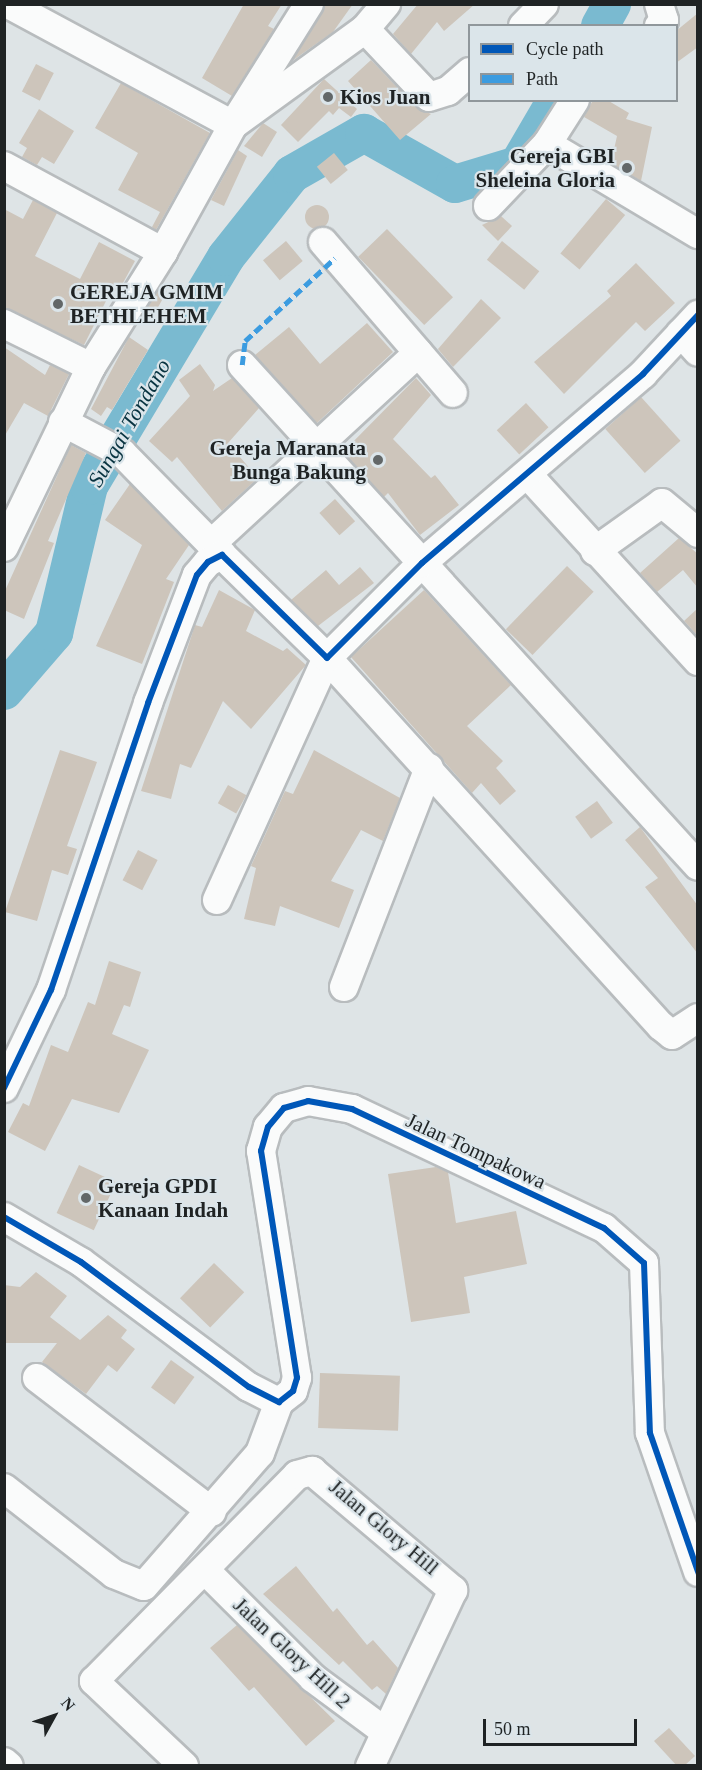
<!DOCTYPE html>
<style>
body{margin:0}
#map{position:relative;width:702px;height:1770px;overflow:hidden;background:#dee4e6;font-family:Georgia,serif}
div>[style]{position:absolute}
.river>*{height:38px;margin:-19px;padding:0 19px;transform-origin:19px;border-radius:19px;background:#7abad0}
.building>*{inset:0;background:#cdc5bb;transform-origin:0 0}
.round{border-radius:50%}
.roads{filter:drop-shadow(2px 0 #b8bcbe) drop-shadow(-2px 0 #b8bcbe) drop-shadow(0 2px #b8bcbe) drop-shadow(0 -2px #b8bcbe)}
.minor>*{height:28px;margin:-14px;padding:0 14px;transform-origin:14px;border-radius:14px;background:#fafbfb}
.quiet>*{height:4.5px;margin-top:-2.25px;transform-origin:0;background:repeating-linear-gradient(90deg,#3c9ce0 0 9px,transparent 0 13.5px)}
.cycleway>*{height:6px;margin:-3px;padding:0 3px;transform-origin:3px;border-radius:3px;background:#0057b8}
.dots>*{width:16px;height:16px;translate:-50% -50%;box-sizing:border-box;border:3px solid #dbe5ea;border-radius:50%}
span{translate:-50% -50%;white-space:nowrap;text-align:center;line-height:1.15;-webkit-text-stroke:4.5px #dbe5ea;paint-order:stroke}
.poi-label{font-size:21px;color:#1f2324;font-weight:700}
.left{translate:0 -50%;text-align:left}
.right{translate:-100% -50%;text-align:right}
.street-label{font-size:21px;color:#1f2324}
.water-label{font-size:22px;color:#083340;font-style:italic}
.frame{position:absolute;inset:0;border:6px solid #1f2324;pointer-events:none}
.legend{position:absolute;left:468px;top:24px;width:210px;height:78px;box-sizing:border-box;background:#dbe5ea;border:2px solid #90979b;margin:0;padding:8px 10px;list-style:none;font-size:18px;color:#1f2324}
.legend li{display:flex;align-items:center;gap:12px;height:30px}
.legend b{width:30px;border:2px solid #90979b}
.north{position:absolute;left:24px;top:1686px;width:60px;height:60px;-webkit-text-stroke:4px #dbe5ea;paint-order:stroke;rotate:50deg;font-size:16px;font-weight:700;line-height:24px;text-align:center;color:#1f2324}
.north::after{content:'';display:block;margin:auto;width:21px;height:27px;background:#1f2324;clip-path:polygon(50% 0,100% 100%,50% 72%,0 100%)}
.scale{position:absolute;left:483px;top:1719px;width:154px;height:27px;box-sizing:border-box;border:3px solid #1f2324;border-top:0;padding-left:8px;font-size:18px;line-height:21px;white-space:nowrap;color:#1f2324;-webkit-text-stroke:4px #dbe5ea;paint-order:stroke}
</style>
<div id="map">
<div class="river">
<div style="left:600px;top:26px;width:25px;rotate:-61deg"></div>
<div style="left:4px;top:691px;width:77px;rotate:-49.2deg"></div>
<div style="left:54px;top:633px;width:151px;rotate:-76.6deg"></div>
<div style="left:89px;top:486px;width:267px;rotate:-59.1deg"></div>
<div style="left:226px;top:257px;width:106px;rotate:-51.5deg"></div>
<div style="left:292px;top:174px;width:83px;rotate:-29.7deg"></div>
<div style="left:364px;top:133px;width:104px;rotate:29.3deg"></div>
<div style="left:455px;top:184px;width:66px;rotate:-16.8deg"></div>
<div style="left:518px;top:165px;width:75px;rotate:-59.7deg"></div>
</div>
<div class="building">
<div style="clip-path:polygon(244px 4px,282px 4px,268px 26px,274px 29px,232px 96px,202px 78px)"></div>
<div style="clip-path:polygon(325px 4px,353px 4px,333px 32px,292px 61px)"></div>
<div style="clip-path:polygon(418px 4px,475px 4px,444px 31px,437px 22px,411px 54px,393px 34px)"></div>
<div style="clip-path:polygon(698px 13px,698px 47px,676px 63px,676px 31px)"></div>
<div style="clip-path:polygon(371px 60px,417px 108px,431px 114px,400px 140px,348px 81px)"></div>
<div style="left:36px;top:64px;width:20px;height:31px;rotate:27deg"></div>
<div style="clip-path:polygon(324px 79px,357px 109px,351px 117px,339px 108px,333px 115px,329px 111px,298px 142px,281px 125px)"></div>
<div style="clip-path:polygon(121px 83px,210px 133px,156px 230px,152px 227px,160px 212px,118px 190px,138px 153px,95px 128px)"></div>
<div style="clip-path:polygon(593px 100px,607px 100px,629px 113px,626px 119px,652px 127px,641px 181px,611px 163px,617px 136px,584px 117px)"></div>
<div style="clip-path:polygon(39px 109px,74px 131px,54px 164px,42px 157px,37px 165px,22px 157px,27px 148px,19px 143px)"></div>
<div style="clip-path:polygon(263px 123px,277px 132px,262px 157px,244px 146px)"></div>
<div style="clip-path:polygon(238px 150px,247px 156px,224px 206px,211px 200px)"></div>
<div style="left:334px;top:153px;width:22px;height:22px;rotate:51deg"></div>
<div style="left:606px;top:199px;width:25px;height:71px;rotate:40deg"></div>
<div style="clip-path:polygon(33px 200px,57px 213px,35px 256px,80px 279px,99px 242px,135px 261px,118px 292px,112px 289px,84px 345px,4px 308px,4px 209px,23px 219px)"></div>
<div class="round" style="left:305px;top:205px;width:24px;height:24px"></div>
<div style="clip-path:polygon(501px 216px,512px 226px,498px 241px,482px 225px)"></div>
<div style="left:387px;top:229px;width:95px;height:40px;rotate:46deg"></div>
<div style="left:286px;top:241px;width:26px;height:30px;rotate:50deg"></div>
<div style="left:502px;top:241px;width:48px;height:24px;rotate:39deg"></div>
<div style="clip-path:polygon(636px 263px,675px 303px,645px 331px,636px 322px,564px 394px,534px 362px,611px 296px,607px 291px)"></div>
<div style="clip-path:polygon(160px 288px,167px 291px,156px 311px,148px 307px)"></div>
<div style="clip-path:polygon(481px 299px,501px 318px,453px 367px,438px 349px)"></div>
<div style="clip-path:polygon(367px 323px,393px 352px,317px 423px,255px 355px,289px 327px,320px 364px)"></div>
<div style="clip-path:polygon(129px 337px,148px 350px,112px 410px,107px 407px,101px 416px,91px 409px)"></div>
<div style="clip-path:polygon(4px 347px,45px 375px,50px 365px,69px 374px,48px 416px,24px 403px,4px 437px)"></div>
<div style="clip-path:polygon(200px 364px,215px 385px,213px 391px,232px 378px,259px 408px,228px 443px,258px 478px,222px 511px,177px 457px,172px 462px,149px 441px,190px 396px,179px 380px)"></div>
<div style="clip-path:polygon(416px 378px,431px 395px,393px 439px,431px 478px,435px 475px,459px 505px,420px 535px,388px 493px,384px 497px,343px 452px)"></div>
<div style="left:641px;top:397px;width:59px;height:48px;rotate:48deg"></div>
<div style="left:526px;top:403px;width:33px;height:40px;rotate:47deg"></div>
<div style="clip-path:polygon(71px 445px,86px 453px,48px 541px,54px 543px,24px 619px,4px 610px,4px 593px)"></div>
<div style="clip-path:polygon(130px 484px,189px 545px,166px 579px,174px 582px,142px 664px,96px 646px,142px 545px,105px 520px)"></div>
<div style="left:335px;top:499px;width:30px;height:21px;rotate:48deg"></div>
<div style="clip-path:polygon(679px 538px,698px 554px,698px 588px,683px 570px,657px 592px,640px 573px)"></div>
<div style="left:567px;top:566px;width:37px;height:88px;rotate:44deg"></div>
<div style="clip-path:polygon(360px 567px,374px 583px,318px 626px,291px 600px,326px 570px,339px 585px)"></div>
<div style="clip-path:polygon(219px 590px,255px 610px,246px 631px,283px 651px,287px 648px,306px 665px,251px 729px,223px 701px,191px 768px,180px 764px,171px 799px,141px 791px,195px 625px,202px 627px)"></div>
<div style="clip-path:polygon(424px 590px,511px 685px,467px 726px,503px 761px,496px 768px,516px 791px,500px 805px,481px 783px,472px 793px,351px 657px)"></div>
<div style="clip-path:polygon(698px 608px,698px 636px,684px 621px)"></div>
<div style="clip-path:polygon(60px 750px,97px 762px,67px 846px,77px 849px,68px 875px,52px 870px,37px 921px,5px 912px)"></div>
<div style="clip-path:polygon(314px 750px,400px 798px,383px 841px,361px 830px,331px 881px,354px 890px,339px 928px,280px 906px,275px 926px,244px 919px,256px 868px,251px 866px,285px 791px,293px 794px)"></div>
<div style="left:228px;top:785px;width:21px;height:21px;rotate:29deg"></div>
<div style="left:597px;top:801px;width:27px;height:27px;rotate:54deg"></div>
<div style="clip-path:polygon(640px 827px,698px 906px,698px 954px,645px 887px,658px 878px,625px 840px)"></div>
<div style="left:138px;top:850px;width:22px;height:34px;rotate:27deg"></div>
<div style="clip-path:polygon(109px 961px,141px 972px,130px 1007px,124px 1005px,112px 1034px,149px 1050px,119px 1113px,72px 1099px,45px 1151px,8px 1132px,23px 1103px,29px 1106px,51px 1045px,68px 1052px,88px 1002px,95px 1005px)"></div>
<div style="left:79px;top:1165px;width:41px;height:53px;rotate:25deg"></div>
<div style="clip-path:polygon(436px 1167px,448px 1172px,456px 1223px,516px 1211px,527px 1264px,464px 1277px,470px 1313px,411px 1322px,388px 1174px)"></div>
<div style="left:214px;top:1263px;width:42px;height:49px;rotate:44deg"></div>
<div style="clip-path:polygon(36px 1272px,67px 1296px,50px 1317px,80px 1340px,108px 1315px,127px 1330px,121px 1338px,135px 1349px,117px 1372px,108px 1365px,86px 1394px,42px 1362px,57px 1343px,4px 1343px,4px 1285px,20px 1287px)"></div>
<div style="left:171px;top:1360px;width:29px;height:34px;rotate:36deg"></div>
<div style="left:320px;top:1373px;width:80px;height:55px;rotate:2deg"></div>
<div style="clip-path:polygon(296px 1566px,333px 1612px,337px 1608px,367px 1645px,373px 1640px,398px 1668px,386px 1694px,377px 1686px,372px 1690px,343px 1661px,339px 1665px,263px 1594px)"></div>
<div style="clip-path:polygon(237px 1625px,335px 1721px,306px 1746px,254px 1687px,249px 1691px,210px 1648px)"></div>
<div style="clip-path:polygon(669px 1728px,695px 1756px,684px 1766px,677px 1766px,654px 1741px)"></div>
</div>
<div class="roads">
<div class="minor">
<div style="left:8px;top:4px;width:255px;rotate:28.3deg"></div>
<div style="left:233px;top:125px;width:143px;rotate:-57.9deg"></div>
<div style="left:659px;top:4px;width:17px;rotate:73deg"></div>
<div style="left:664px;top:20px;width:8px;rotate:130deg"></div>
<div style="left:523px;top:26px;width:30px;rotate:-46deg"></div>
<div style="left:365px;top:29px;width:93px;rotate:46.7deg"></div>
<div style="left:429px;top:97px;width:20px;rotate:-18deg"></div>
<div style="left:448px;top:91px;width:29px;rotate:-41deg"></div>
<div style="left:547px;top:144px;width:176px;rotate:30.8deg"></div>
<div style="left:4px;top:166px;width:181px;rotate:28.4deg"></div>
<div style="left:163px;top:252px;width:145px;rotate:-61.1deg"></div>
<div style="left:233px;top:125px;width:163px;rotate:-36deg"></div>
<div style="left:365px;top:29px;width:33px;rotate:-50deg"></div>
<div style="left:488px;top:206px;width:86px;rotate:-46.4deg"></div>
<div style="left:547px;top:144px;width:52px;rotate:-57.5deg"></div>
<div style="left:323px;top:242px;width:199px;rotate:49.3deg"></div>
<div style="left:4px;top:324px;width:97px;rotate:26.3deg"></div>
<div style="left:91px;top:367px;width:136px;rotate:-57.9deg"></div>
<div style="left:681px;top:333px;width:25px;rotate:48deg"></div>
<div style="left:242px;top:365px;width:677px;rotate:47.69deg"></div>
<div style="left:63px;top:422px;width:67px;rotate:27.7deg"></div>
<div style="left:122px;top:453px;width:143px;rotate:45.6deg"></div>
<div style="left:528px;top:475px;width:252px;rotate:47.6deg"></div>
<div style="left:211px;top:544px;width:282px;rotate:-42.7deg"></div>
<div style="left:4px;top:547px;width:200px;rotate:-64.2deg"></div>
<div style="left:595px;top:551px;width:82px;rotate:-35.6deg"></div>
<div style="left:662px;top:503px;width:47px;rotate:39.8deg"></div>
<div style="left:217px;top:900px;width:266px;rotate:-65.6deg"></div>
<div style="left:327px;top:658px;width:497px;rotate:47.8deg"></div>
<div style="left:661px;top:1026px;width:14px;rotate:39deg"></div>
<div style="left:672px;top:1035px;width:31px;rotate:-33deg"></div>
<div style="left:344px;top:987px;width:235px;rotate:-68.8deg"></div>
<div style="left:4px;top:1088px;width:109px;rotate:-64.4deg"></div>
<div style="left:51px;top:990px;width:303px;rotate:-71.3deg"></div>
<div style="left:148px;top:703px;width:137px;rotate:-69.1deg"></div>
<div style="left:197px;top:575px;width:17px;rotate:-50deg"></div>
<div style="left:208px;top:562px;width:16px;rotate:-27deg"></div>
<div style="left:222px;top:555px;width:147px;rotate:44.4deg"></div>
<div style="left:327px;top:658px;width:134px;rotate:-45deg"></div>
<div style="left:422px;top:563px;width:291px;rotate:-40.5deg"></div>
<div style="left:643px;top:374px;width:81px;rotate:-47deg"></div>
<div style="left:4px;top:1217px;width:89px;rotate:30.3deg"></div>
<div style="left:81px;top:1262px;width:209px;rotate:36.7deg"></div>
<div style="left:249px;top:1387px;width:34px;rotate:27deg"></div>
<div style="left:279px;top:1402px;width:18px;rotate:-38deg"></div>
<div style="left:293px;top:1391px;width:14px;rotate:-73deg"></div>
<div style="left:297px;top:1378px;width:230px;rotate:-99deg"></div>
<div style="left:261px;top:1151px;width:25px;rotate:-74deg"></div>
<div style="left:268px;top:1127px;width:25px;rotate:-50deg"></div>
<div style="left:284px;top:1108px;width:25px;rotate:-16deg"></div>
<div style="left:308px;top:1101px;width:45px;rotate:10.3deg"></div>
<div style="left:352px;top:1109px;width:279px;rotate:25.3deg"></div>
<div style="left:604px;top:1228px;width:53px;rotate:41.2deg"></div>
<div style="left:644px;top:1263px;width:170px;rotate:88deg"></div>
<div style="left:650px;top:1433px;width:147px;rotate:70.9deg"></div>
<div style="left:37px;top:1378px;width:220px;rotate:37.4deg"></div>
<div style="left:4px;top:1488px;width:140px;rotate:38deg"></div>
<div style="left:114px;top:1574px;width:32px;rotate:22deg"></div>
<div style="left:144px;top:1586px;width:176px;rotate:-48.9deg"></div>
<div style="left:260px;top:1453px;width:54px;rotate:-69.6deg"></div>
<div style="left:206px;top:1571px;width:151px;rotate:45deg"></div>
<div style="left:313px;top:1678px;width:87px;rotate:36.6deg"></div>
<div style="left:4px;top:1762px;width:6px;rotate:39deg"></div>
<div style="left:184px;top:1766px;width:124px;rotate:-136.6deg"></div>
<div style="left:94px;top:1681px;width:289px;rotate:-45.4deg"></div>
<div style="left:297px;top:1475px;width:16px;rotate:-15deg"></div>
<div style="left:312px;top:1471px;width:185px;rotate:40.2deg"></div>
<div style="left:453px;top:1590px;width:195px;rotate:115.2deg"></div>
</div>
</div>
<div class="quiet">
<div style="left:242px;top:365px;width:24px;rotate:-83deg"></div>
<div style="left:245px;top:341px;width:122px;rotate:-42.7deg"></div>
</div>
<div class="cycleway">
<div style="left:4px;top:1088px;width:109px;rotate:-64.4deg"></div>
<div style="left:51px;top:990px;width:303px;rotate:-71.3deg"></div>
<div style="left:148px;top:703px;width:137px;rotate:-69.1deg"></div>
<div style="left:197px;top:575px;width:17px;rotate:-50deg"></div>
<div style="left:208px;top:562px;width:16px;rotate:-27deg"></div>
<div style="left:222px;top:555px;width:147px;rotate:44.4deg"></div>
<div style="left:327px;top:658px;width:134px;rotate:-45deg"></div>
<div style="left:422px;top:563px;width:291px;rotate:-40.5deg"></div>
<div style="left:643px;top:374px;width:81px;rotate:-47deg"></div>
<div style="left:4px;top:1217px;width:89px;rotate:30.3deg"></div>
<div style="left:81px;top:1262px;width:209px;rotate:36.7deg"></div>
<div style="left:249px;top:1387px;width:34px;rotate:27deg"></div>
<div style="left:279px;top:1402px;width:18px;rotate:-38deg"></div>
<div style="left:293px;top:1391px;width:14px;rotate:-73deg"></div>
<div style="left:297px;top:1378px;width:230px;rotate:-99deg"></div>
<div style="left:261px;top:1151px;width:25px;rotate:-74deg"></div>
<div style="left:268px;top:1127px;width:25px;rotate:-50deg"></div>
<div style="left:284px;top:1108px;width:25px;rotate:-16deg"></div>
<div style="left:308px;top:1101px;width:45px;rotate:10.3deg"></div>
<div style="left:352px;top:1109px;width:279px;rotate:25.3deg"></div>
<div style="left:604px;top:1228px;width:53px;rotate:41.2deg"></div>
<div style="left:644px;top:1263px;width:170px;rotate:88deg"></div>
<div style="left:650px;top:1433px;width:147px;rotate:70.9deg"></div>
</div>
<div class="dots">
<div style="left:328px;top:97px;background:#626768"></div>
<div style="left:627px;top:168px;background:#626768"></div>
<div style="left:58px;top:304px;background:#626768"></div>
<div style="left:378px;top:460px;background:#626768"></div>
<div style="left:86px;top:1198px;background:#626768"></div>
</div>
<div class="poi-label">
<span class="left" style="left:340px;top:97px">Kios Juan</span>
<span class="right" style="left:615px;top:168px">Gereja GBI<br>Sheleina Gloria</span>
<span class="left" style="left:70px;top:304px">GEREJA GMIM<br>BETHLEHEM</span>
<span class="right" style="left:366px;top:460px">Gereja Maranata<br>Bunga Bakung</span>
<span class="left" style="left:98px;top:1198px">Gereja GPDI<br>Kanaan Indah</span>
</div>
<div class="street-label">
<span style="left:476px;top:1151px;rotate:25deg">Jalan Tompakowa</span>
<span style="left:384px;top:1527px;rotate:40deg">Jalan Glory Hill</span>
<span style="left:292px;top:1653px;rotate:43deg">Jalan Glory Hill 2</span>
</div>
<div class="water-label">
<span style="left:129px;top:423px;rotate:-60deg">Sungai Tondano</span>
</div>
<div class="frame"></div>
<ul class="legend">
<li><b style="height:8px;background:#0057b8"></b>Cycle path</li>
<li><b style="height:8px;background:#3c9ce0"></b>Path</li>
</ul>
<div class="north">N</div>
<div class="scale">50 m</div>
</div>
